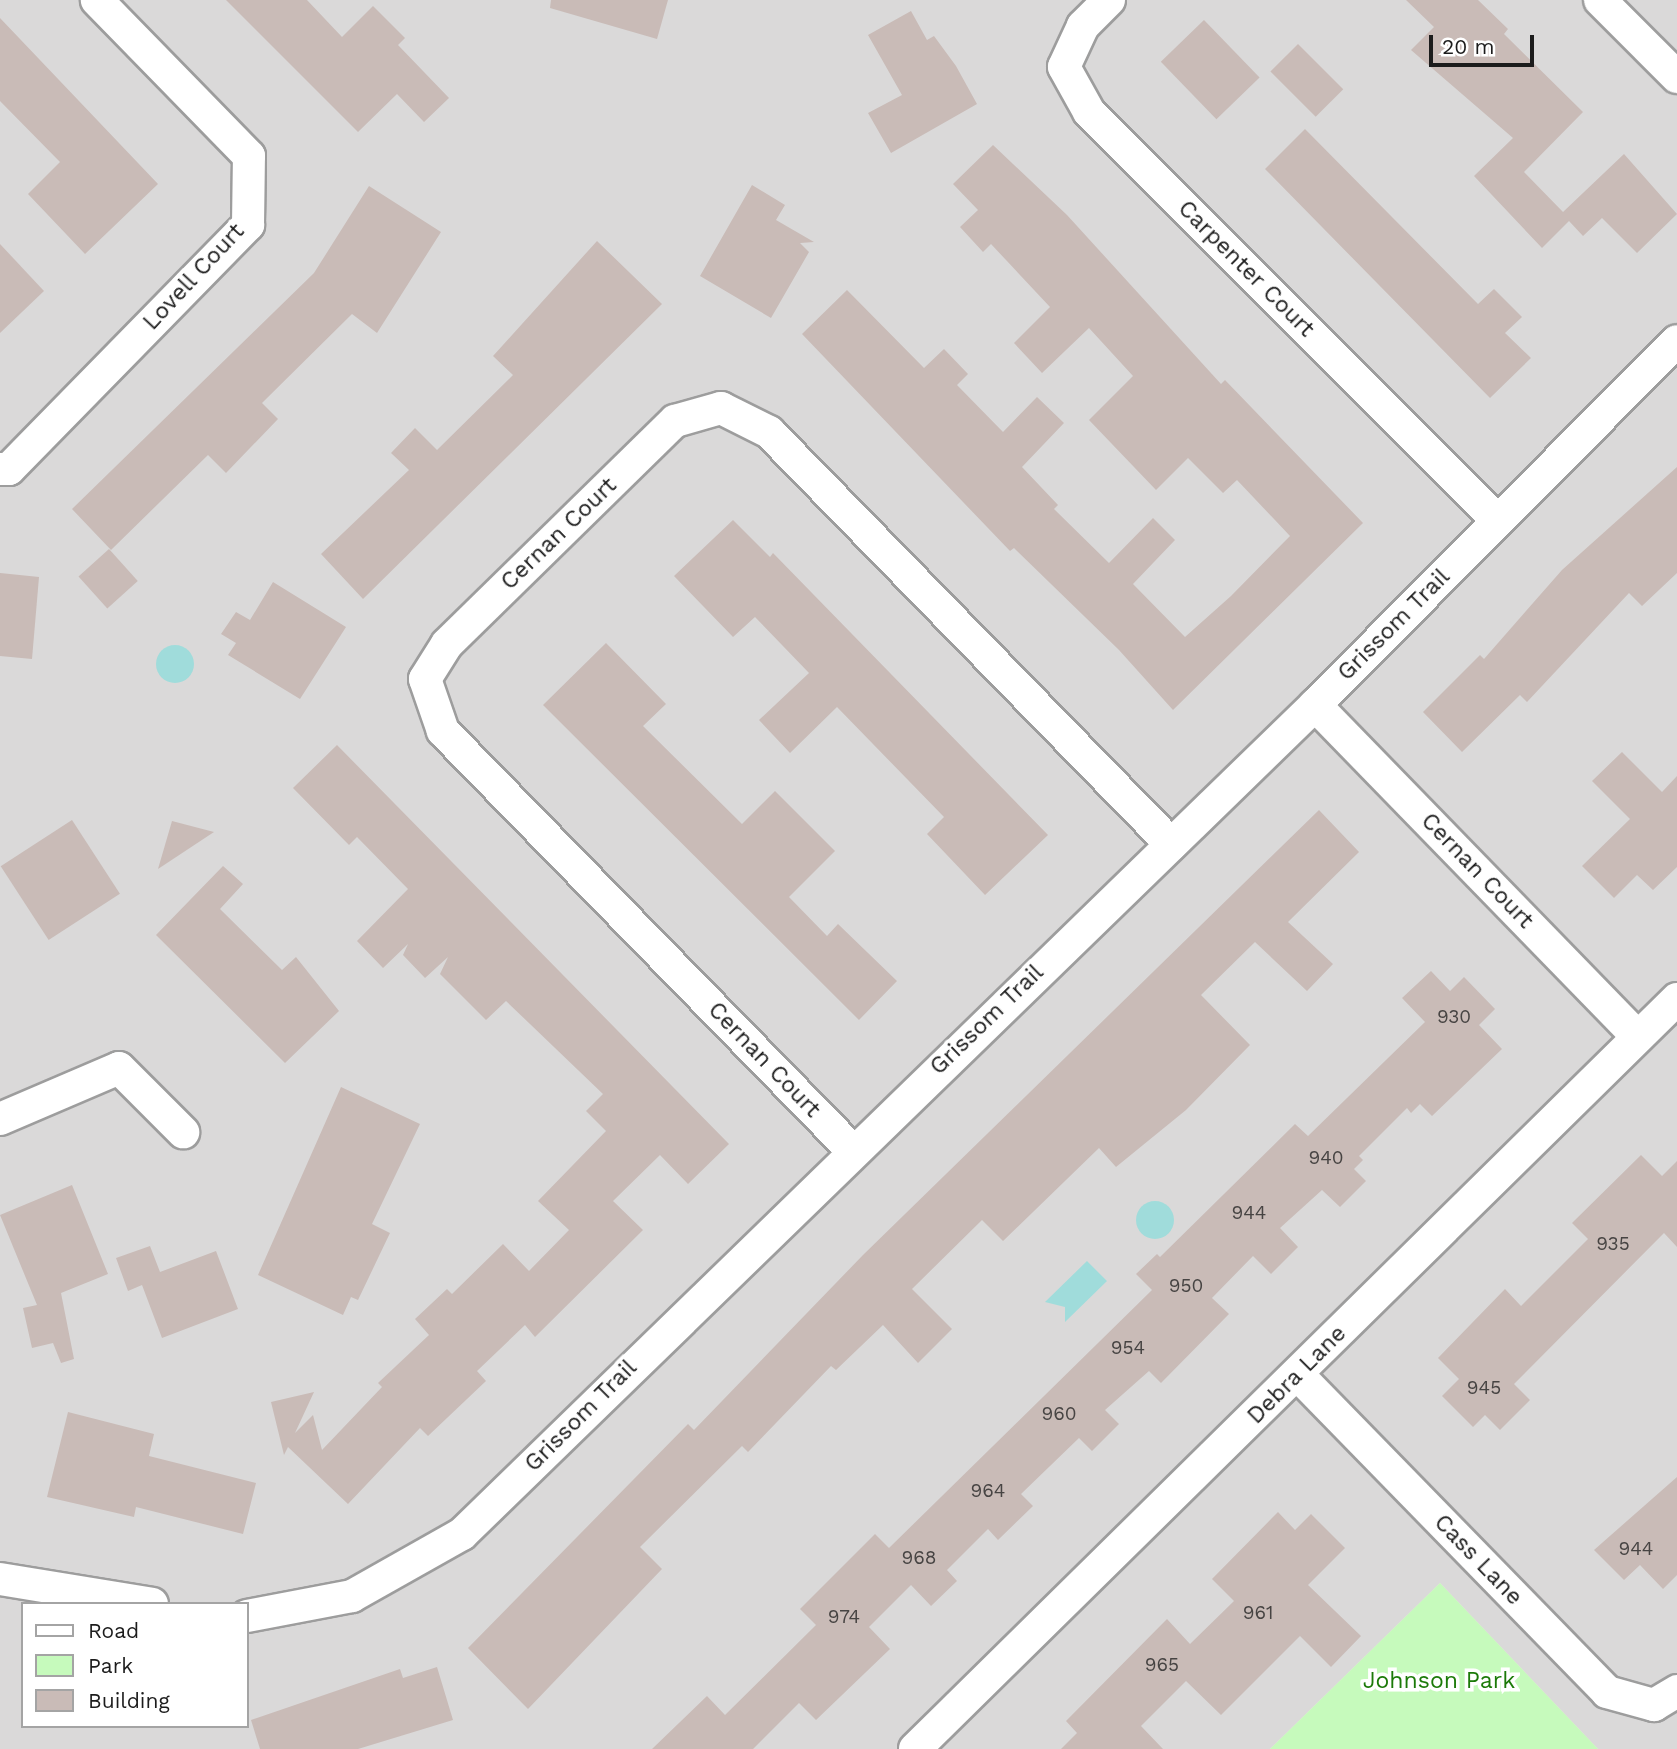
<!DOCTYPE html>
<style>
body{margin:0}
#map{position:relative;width:1677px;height:1749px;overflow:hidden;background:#ede6e1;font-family:"Work Sans",sans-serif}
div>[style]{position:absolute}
.residential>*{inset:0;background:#dad9d9}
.park>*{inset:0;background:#c6fabc}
.water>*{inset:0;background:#a0dcdb}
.round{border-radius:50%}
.building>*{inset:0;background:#c9bbb7;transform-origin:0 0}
.roads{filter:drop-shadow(2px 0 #9d9d9d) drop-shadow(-2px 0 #9d9d9d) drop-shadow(0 2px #9d9d9d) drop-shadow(0 -2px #9d9d9d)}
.street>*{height:32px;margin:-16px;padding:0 16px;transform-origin:16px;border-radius:16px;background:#fff}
span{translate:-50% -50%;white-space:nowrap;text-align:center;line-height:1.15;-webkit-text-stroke:7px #fff;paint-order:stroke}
.number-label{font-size:19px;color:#474443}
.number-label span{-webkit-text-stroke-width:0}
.street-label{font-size:23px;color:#1c1c1c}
.park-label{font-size:23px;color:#1c7a09}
.legend{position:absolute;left:21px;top:1602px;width:228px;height:126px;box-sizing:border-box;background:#fff;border:2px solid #a4a4a4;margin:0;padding:9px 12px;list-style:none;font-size:21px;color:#1c1c1c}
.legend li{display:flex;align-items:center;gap:14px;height:35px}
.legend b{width:35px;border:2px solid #a4a4a4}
.scale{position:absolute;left:1429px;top:35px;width:105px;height:32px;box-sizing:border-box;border:4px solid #1c1c1c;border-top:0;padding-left:9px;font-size:21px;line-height:24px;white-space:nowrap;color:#1c1c1c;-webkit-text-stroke:5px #fff;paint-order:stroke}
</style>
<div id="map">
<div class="residential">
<div style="clip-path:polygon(evenodd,0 0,1677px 0,1677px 1749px,1598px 1749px,1440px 1583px,1270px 1749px,0 1749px,0 0,23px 1604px,247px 1604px,247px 1726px,23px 1726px,23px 1604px)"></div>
</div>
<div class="park">
<div style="clip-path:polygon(1440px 1583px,1598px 1749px,1270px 1749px)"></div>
</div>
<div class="water">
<div class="round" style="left:156px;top:645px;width:38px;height:38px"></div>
<div class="round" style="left:1136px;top:1201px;width:38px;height:38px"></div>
<div style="clip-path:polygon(1087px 1261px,1107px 1281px,1065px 1322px,1065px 1307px,1045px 1302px)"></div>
</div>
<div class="building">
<div style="clip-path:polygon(226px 0,307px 0,342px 37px,373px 6px,405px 38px,398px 45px,449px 98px,424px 122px,397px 94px,358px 132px)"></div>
<div style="clip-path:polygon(551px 0,668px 0,657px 39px,550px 8px)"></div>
<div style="clip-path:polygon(1406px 0,1478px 0,1508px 29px,1504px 34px,1583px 112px,1524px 172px,1563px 212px,1624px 154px,1677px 214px,1637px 253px,1602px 218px,1583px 236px,1569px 221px,1542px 248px,1474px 176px,1513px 138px,1411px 50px,1434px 27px)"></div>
<div style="clip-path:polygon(911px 11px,927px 40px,934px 36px,956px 66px,977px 104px,891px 153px,868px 113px,902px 95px,868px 35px)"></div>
<div style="clip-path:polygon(0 18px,158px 184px,85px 254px,28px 194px,60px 162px,0 101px)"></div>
<div style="left:1204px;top:20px;width:80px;height:60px;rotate:46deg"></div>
<div style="left:1298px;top:44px;width:64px;height:39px;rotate:45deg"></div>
<div style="clip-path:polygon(1305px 129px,1478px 304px,1494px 289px,1522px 317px,1505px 333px,1531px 358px,1490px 398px,1265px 169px)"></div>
<div style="clip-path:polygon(993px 145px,1067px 215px,1221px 384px,1225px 380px,1363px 523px,1173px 710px,1119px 650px,1014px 548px,1010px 551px,802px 334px,847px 290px,924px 368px,944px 349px,968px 374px,957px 385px,1003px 432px,1037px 397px,1064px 423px,1022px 467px,1058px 505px,1054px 509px,1109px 563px,1153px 518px,1175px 540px,1133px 584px,1185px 637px,1231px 596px,1290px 536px,1237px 480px,1223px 493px,1188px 458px,1156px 490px,1089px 420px,1133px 376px,1089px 328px,1042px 373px,1014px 343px,1050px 307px,991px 244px,983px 252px,960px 227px,978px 210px,953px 184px)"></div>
<div style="clip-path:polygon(752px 185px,785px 205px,776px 220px,814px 242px,800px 243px,809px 252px,771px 318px,700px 276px)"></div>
<div style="clip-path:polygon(369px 186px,441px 232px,377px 333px,352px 314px,262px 403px,278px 419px,226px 473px,208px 455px,111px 550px,72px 509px,314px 273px)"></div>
<div style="clip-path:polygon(597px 241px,662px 304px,363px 599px,321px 554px,409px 470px,391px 453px,415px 428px,437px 450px,513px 375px,493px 356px)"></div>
<div style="clip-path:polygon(0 244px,44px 291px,0 333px)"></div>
<div style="clip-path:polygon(1677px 467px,1677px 573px,1642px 606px,1629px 593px,1527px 702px,1520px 695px,1462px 752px,1423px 712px,1480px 655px,1484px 659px,1562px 570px)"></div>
<div style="clip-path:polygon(733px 520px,770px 557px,773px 553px,1048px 835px,985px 895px,927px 834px,944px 817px,837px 707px,790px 753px,759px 720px,809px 673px,755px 617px,733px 637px,674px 576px)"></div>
<div style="left:109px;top:549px;width:43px;height:41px;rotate:48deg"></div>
<div style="clip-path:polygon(0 573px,39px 577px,32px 659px,0 656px)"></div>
<div style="clip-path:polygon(273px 582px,346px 627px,300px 699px,228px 655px,236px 643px,221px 634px,236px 612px,250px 620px)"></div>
<div style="clip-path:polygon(606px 643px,666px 704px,643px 726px,742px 824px,775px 791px,835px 851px,789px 897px,827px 936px,838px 924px,897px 981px,859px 1020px,543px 705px)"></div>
<div style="clip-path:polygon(337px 745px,729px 1144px,688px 1184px,660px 1155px,613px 1201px,643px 1230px,535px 1337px,525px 1325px,477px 1371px,486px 1381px,428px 1436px,420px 1428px,348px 1504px,288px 1447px,284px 1455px,271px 1402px,314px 1392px,295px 1433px,313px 1415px,322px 1450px,382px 1387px,378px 1383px,429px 1335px,415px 1319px,447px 1289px,452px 1294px,503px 1244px,529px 1271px,569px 1230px,538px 1201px,606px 1131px,586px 1111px,603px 1094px,506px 1001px,486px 1020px,440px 974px,448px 957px,425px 978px,403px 955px,408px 944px,383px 968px,357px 941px,408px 889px,357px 837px,349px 845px,293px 788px)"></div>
<div style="clip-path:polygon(1622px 752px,1662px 792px,1677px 776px,1677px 867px,1653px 890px,1637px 875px,1614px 898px,1582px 866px,1630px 819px,1592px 781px)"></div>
<div style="clip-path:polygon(1319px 810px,1359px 852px,1288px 922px,1333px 964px,1307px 991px,1255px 942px,1201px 995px,1250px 1045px,1186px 1110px,1116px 1167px,1099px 1148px,1003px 1241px,982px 1220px,912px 1289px,952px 1329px,918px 1363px,883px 1325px,836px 1370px,831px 1366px,748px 1452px,742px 1446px,640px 1547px,662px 1569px,528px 1709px,468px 1648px,688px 1424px,694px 1430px,863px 1255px)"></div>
<div style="left:72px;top:820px;width:88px;height:85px;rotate:57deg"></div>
<div style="clip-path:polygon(172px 821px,214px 832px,158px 869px)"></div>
<div style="clip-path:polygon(223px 866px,243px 884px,220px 909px,282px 970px,296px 957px,339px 1011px,285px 1063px,156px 935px)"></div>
<div style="clip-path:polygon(1431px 971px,1450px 991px,1464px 977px,1495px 1009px,1479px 1025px,1502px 1049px,1432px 1116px,1420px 1104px,1411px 1113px,1407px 1108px,1359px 1156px,1363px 1160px,1354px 1169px,1366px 1181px,1340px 1207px,1322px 1190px,1280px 1228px,1298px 1247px,1271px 1274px,1253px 1256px,1212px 1298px,1229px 1314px,1161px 1383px,1149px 1371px,1105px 1410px,1119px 1424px,1092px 1451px,1079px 1438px,1021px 1494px,1033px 1506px,998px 1540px,988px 1529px,947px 1570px,957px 1581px,931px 1606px,911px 1585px,869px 1627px,890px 1649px,816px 1720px,799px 1703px,753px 1749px,652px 1749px,707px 1696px,725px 1715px,816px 1625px,800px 1609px,875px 1534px,889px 1548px,1152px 1290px,1136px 1274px,1157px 1254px,1160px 1257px,1295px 1124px,1308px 1136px,1425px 1022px,1402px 998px)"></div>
<div style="clip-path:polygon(341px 1087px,420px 1124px,372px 1224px,390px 1233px,358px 1300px,351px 1297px,343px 1315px,258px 1275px)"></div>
<div style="clip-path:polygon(1641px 1155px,1662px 1176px,1677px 1161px,1677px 1247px,1664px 1233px,1514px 1384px,1530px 1400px,1500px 1430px,1485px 1415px,1473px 1427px,1442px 1396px,1459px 1379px,1438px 1358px,1505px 1289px,1521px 1306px,1588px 1239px,1572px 1223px)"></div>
<div style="clip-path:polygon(72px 1185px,108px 1274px,61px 1293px,74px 1359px,61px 1363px,53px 1343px,32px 1348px,23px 1308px,37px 1305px,0 1215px)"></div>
<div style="clip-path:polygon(150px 1246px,160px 1272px,216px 1251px,238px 1309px,162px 1338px,142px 1285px,128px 1291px,116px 1258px)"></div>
<div style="clip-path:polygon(68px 1412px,154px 1434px,149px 1456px,256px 1483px,243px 1534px,136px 1507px,134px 1517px,47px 1497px)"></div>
<div style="clip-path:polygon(1677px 1477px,1677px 1575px,1663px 1589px,1640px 1565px,1624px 1580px,1594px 1550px)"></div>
<div style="clip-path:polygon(1278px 1512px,1295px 1530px,1311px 1514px,1345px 1548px,1308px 1585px,1361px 1636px,1331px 1667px,1300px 1636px,1221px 1715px,1186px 1681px,1141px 1726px,1163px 1749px,1061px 1749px,1077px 1733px,1066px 1721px,1167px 1619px,1190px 1644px,1234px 1601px,1212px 1579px)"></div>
<div style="clip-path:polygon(437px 1667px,453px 1720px,358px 1749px,260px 1749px,251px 1720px,400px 1669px,403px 1678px)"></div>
</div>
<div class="roads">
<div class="street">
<div style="left:1109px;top:0;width:37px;rotate:135deg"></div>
<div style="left:1083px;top:26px;width:45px;rotate:114.9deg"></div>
<div style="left:1064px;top:67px;width:51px;rotate:60.9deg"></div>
<div style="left:1089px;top:112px;width:578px;rotate:45deg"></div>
<div style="left:1600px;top:0;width:109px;rotate:45deg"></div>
<div style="left:0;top:469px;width:9px"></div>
<div style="left:9px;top:469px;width:342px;rotate:-45.6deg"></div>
<div style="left:248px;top:225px;width:69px;rotate:-89.2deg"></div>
<div style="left:249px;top:156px;width:218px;rotate:-134.3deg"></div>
<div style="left:1315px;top:705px;width:463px;rotate:45.8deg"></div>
<div style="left:0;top:1119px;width:129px;rotate:-23.2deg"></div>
<div style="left:119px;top:1068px;width:91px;rotate:45deg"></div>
<div style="left:852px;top:1150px;width:586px;rotate:-134.31deg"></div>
<div style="left:443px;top:731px;width:55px;rotate:-109.1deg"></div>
<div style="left:425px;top:679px;width:41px;rotate:-57.8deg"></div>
<div style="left:447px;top:644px;width:319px;rotate:-44.4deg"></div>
<div style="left:675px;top:421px;width:48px;rotate:-15.8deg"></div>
<div style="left:721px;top:408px;width:54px;rotate:26.6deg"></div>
<div style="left:769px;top:432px;width:576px;rotate:45.7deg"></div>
<div style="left:1297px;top:1374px;width:444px;rotate:45.7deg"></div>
<div style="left:1607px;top:1692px;width:49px;rotate:15.5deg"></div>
<div style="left:1654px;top:1705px;width:27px;rotate:-31deg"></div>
<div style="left:0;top:1579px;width:154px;rotate:9.3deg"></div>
<div style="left:247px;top:1616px;width:107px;rotate:-10.8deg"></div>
<div style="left:352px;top:1596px;width:126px;rotate:-29.4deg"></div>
<div style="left:462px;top:1534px;width:1189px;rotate:-44.18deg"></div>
<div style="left:1315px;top:705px;width:513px;rotate:-45.16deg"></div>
<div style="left:915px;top:1749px;width:1069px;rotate:-44.55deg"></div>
</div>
</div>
<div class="number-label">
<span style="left:1454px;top:1017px">930</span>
<span style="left:1326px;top:1158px">940</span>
<span style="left:1249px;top:1213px">944</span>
<span style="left:1613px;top:1244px">935</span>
<span style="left:1186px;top:1286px">950</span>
<span style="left:1128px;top:1348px">954</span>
<span style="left:1484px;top:1388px">945</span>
<span style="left:1059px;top:1414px">960</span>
<span style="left:988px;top:1491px">964</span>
<span style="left:1636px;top:1549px">944</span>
<span style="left:919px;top:1558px">968</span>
<span style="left:1258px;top:1613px">961</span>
<span style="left:844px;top:1617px">974</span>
<span style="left:1162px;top:1665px">965</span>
</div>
<div class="street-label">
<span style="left:1246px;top:269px;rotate:45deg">Carpenter Court</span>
<span style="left:194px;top:277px;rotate:-47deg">Lovell Court</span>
<span style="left:559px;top:534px;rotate:-44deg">Cernan Court</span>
<span style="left:1394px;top:625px;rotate:-45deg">Grissom Trail</span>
<span style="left:1477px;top:871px;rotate:46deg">Cernan Court</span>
<span style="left:987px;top:1020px;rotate:-44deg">Grissom Trail</span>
<span style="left:764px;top:1060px;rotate:46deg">Cernan Court</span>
<span style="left:1297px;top:1375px;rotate:-45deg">Debra Lane</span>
<span style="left:581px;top:1416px;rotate:-45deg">Grissom Trail</span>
<span style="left:1478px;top:1560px;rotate:46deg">Cass Lane</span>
</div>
<div class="park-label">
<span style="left:1439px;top:1681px">Johnson Park</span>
</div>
<ul class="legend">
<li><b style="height:9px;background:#fff"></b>Road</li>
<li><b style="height:19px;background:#c6fabc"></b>Park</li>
<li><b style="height:19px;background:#c9bbb7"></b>Building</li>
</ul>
<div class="scale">20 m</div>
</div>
